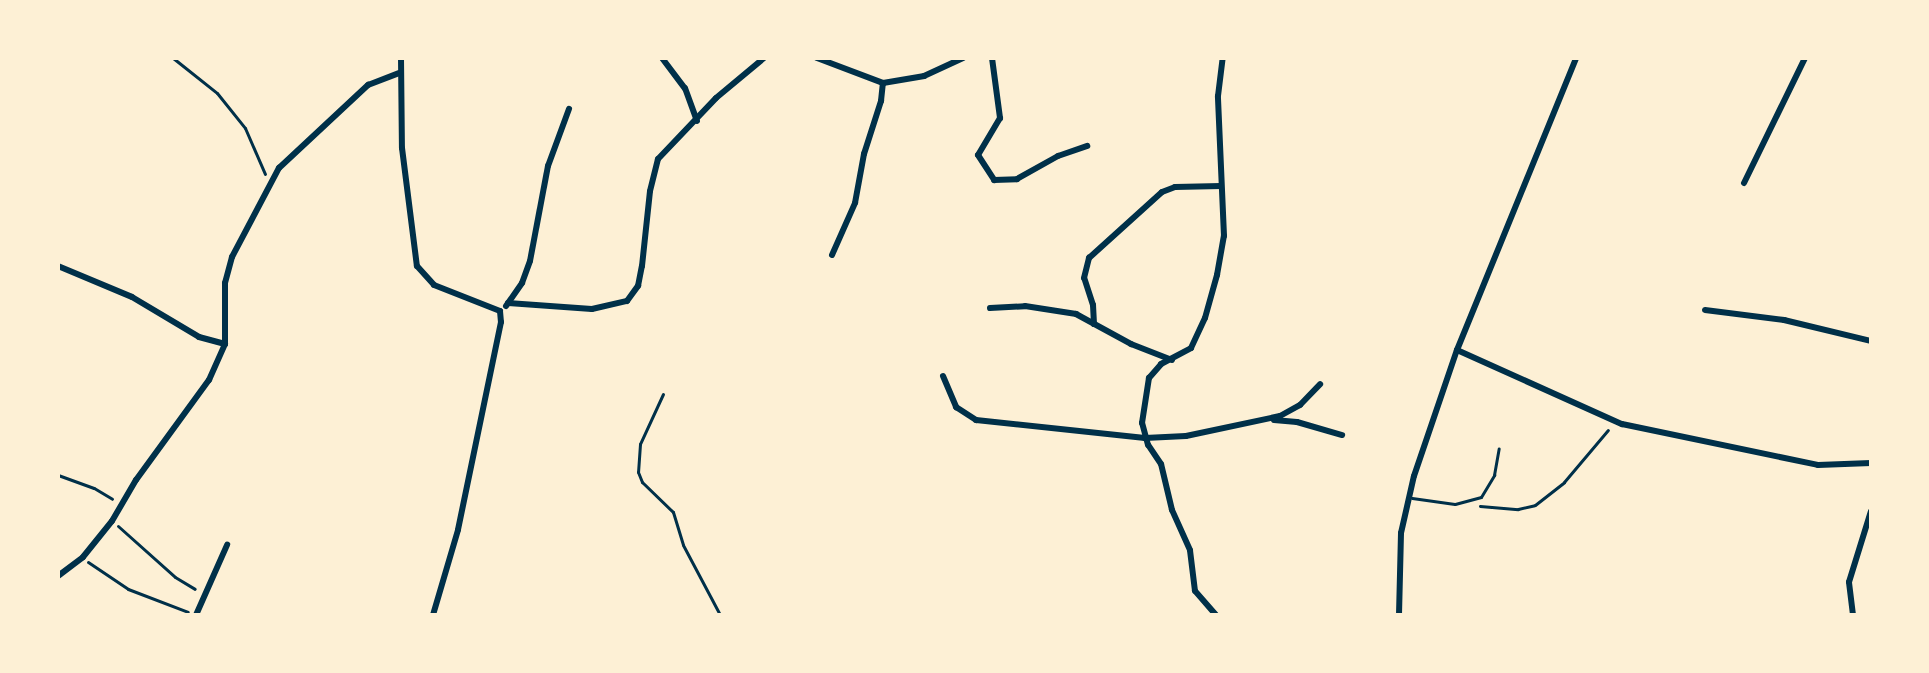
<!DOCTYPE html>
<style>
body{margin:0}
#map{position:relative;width:1929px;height:673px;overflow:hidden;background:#fdf0d5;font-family:Quicksand,sans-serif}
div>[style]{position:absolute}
.path>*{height:3px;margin:-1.5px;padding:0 1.5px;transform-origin:1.5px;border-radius:1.5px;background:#003049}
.service>*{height:3px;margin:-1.5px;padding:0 1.5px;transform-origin:1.5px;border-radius:1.5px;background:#003049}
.minor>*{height:6px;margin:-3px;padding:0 3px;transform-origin:3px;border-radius:3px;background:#003049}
span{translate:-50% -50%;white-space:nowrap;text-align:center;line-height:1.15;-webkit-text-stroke:6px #fdf0d5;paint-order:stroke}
.frame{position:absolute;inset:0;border:60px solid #fdf0d5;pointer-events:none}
</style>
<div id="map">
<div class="path">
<div style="left:173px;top:58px;width:56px;rotate:38.5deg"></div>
<div style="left:217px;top:93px;width:45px;rotate:51.3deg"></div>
<div style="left:245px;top:128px;width:50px;rotate:66.5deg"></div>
<div style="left:663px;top:394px;width:55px;rotate:114.7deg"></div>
<div style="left:640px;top:444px;width:28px;rotate:94deg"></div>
<div style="left:638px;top:472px;width:11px;rotate:68deg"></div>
<div style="left:642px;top:482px;width:43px;rotate:44.1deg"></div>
<div style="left:673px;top:512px;width:34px;rotate:73deg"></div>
<div style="left:683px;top:545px;width:79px;rotate:62.1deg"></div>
<div style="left:58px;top:475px;width:38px;rotate:20deg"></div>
<div style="left:94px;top:488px;width:21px;rotate:31deg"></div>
<div style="left:1480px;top:506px;width:38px;rotate:5deg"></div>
<div style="left:1518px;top:509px;width:17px;rotate:-13deg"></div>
<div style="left:1535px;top:505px;width:37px;rotate:-38deg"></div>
<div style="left:1564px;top:482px;width:68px;rotate:-49.8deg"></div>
<div style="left:118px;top:526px;width:76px;rotate:41.8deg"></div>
<div style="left:175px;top:577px;width:23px;rotate:31deg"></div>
<div style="left:88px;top:562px;width:48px;rotate:34deg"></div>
<div style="left:128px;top:589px;width:64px;rotate:21deg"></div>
</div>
<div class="service">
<div style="left:1412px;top:498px;width:43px;rotate:7.9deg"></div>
<div style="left:1455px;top:504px;width:27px;rotate:-15deg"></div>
<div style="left:1481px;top:497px;width:26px;rotate:-59deg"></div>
<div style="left:1494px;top:475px;width:27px;rotate:-80deg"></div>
</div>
<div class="minor">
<div style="left:401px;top:58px;width:90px;rotate:89.4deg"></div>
<div style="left:402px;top:148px;width:119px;rotate:82.8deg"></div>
<div style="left:417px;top:266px;width:25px;rotate:48deg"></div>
<div style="left:434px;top:285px;width:71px;rotate:21.5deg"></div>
<div style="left:500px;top:311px;width:11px;rotate:85deg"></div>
<div style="left:501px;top:322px;width:212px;rotate:101.7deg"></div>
<div style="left:458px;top:530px;width:89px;rotate:106.4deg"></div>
<div style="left:662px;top:58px;width:38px;rotate:53deg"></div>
<div style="left:685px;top:88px;width:35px;rotate:70deg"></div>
<div style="left:817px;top:58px;width:71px;rotate:20.7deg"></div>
<div style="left:883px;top:83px;width:42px;rotate:-9.7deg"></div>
<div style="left:924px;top:76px;width:43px;rotate:-24.8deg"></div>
<div style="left:992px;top:58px;width:61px;rotate:82.4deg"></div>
<div style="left:1000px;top:118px;width:43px;rotate:120.7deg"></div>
<div style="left:978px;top:155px;width:30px;rotate:57deg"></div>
<div style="left:994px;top:180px;width:23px;rotate:-2deg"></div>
<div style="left:1017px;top:179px;width:47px;rotate:-29.3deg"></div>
<div style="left:1058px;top:156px;width:31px;rotate:-19deg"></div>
<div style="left:1744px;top:183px;width:139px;rotate:-64deg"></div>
<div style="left:832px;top:255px;width:57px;rotate:-66.1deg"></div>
<div style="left:855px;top:203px;width:50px;rotate:-79.6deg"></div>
<div style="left:864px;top:154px;width:56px;rotate:-72.2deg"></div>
<div style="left:881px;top:101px;width:18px;rotate:-84deg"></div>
<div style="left:58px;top:266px;width:80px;rotate:22.7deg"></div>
<div style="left:132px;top:297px;width:78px;rotate:30.8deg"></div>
<div style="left:199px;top:337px;width:27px;rotate:15deg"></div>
<div style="left:508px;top:303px;width:84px;rotate:4.1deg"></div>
<div style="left:592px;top:309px;width:36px;rotate:-13deg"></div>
<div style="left:627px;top:301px;width:19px;rotate:-54deg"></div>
<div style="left:638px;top:286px;width:20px;rotate:-79deg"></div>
<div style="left:642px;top:266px;width:75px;rotate:-83.9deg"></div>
<div style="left:650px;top:191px;width:33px;rotate:-76deg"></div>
<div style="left:658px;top:159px;width:84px;rotate:-46.4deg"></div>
<div style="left:716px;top:98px;width:62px;rotate:-39.8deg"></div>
<div style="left:506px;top:306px;width:28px;rotate:-55deg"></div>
<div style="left:522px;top:283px;width:23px;rotate:-70deg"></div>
<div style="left:530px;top:261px;width:97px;rotate:-79.3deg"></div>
<div style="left:548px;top:166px;width:61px;rotate:-69.8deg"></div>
<div style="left:990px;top:308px;width:35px;rotate:-3deg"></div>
<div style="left:1025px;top:306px;width:52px;rotate:8.9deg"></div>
<div style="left:1076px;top:314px;width:63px;rotate:28.6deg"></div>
<div style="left:1131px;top:344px;width:44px;rotate:21.3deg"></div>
<div style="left:1705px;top:310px;width:80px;rotate:7.2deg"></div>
<div style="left:1784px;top:320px;width:89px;rotate:13.6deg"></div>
<div style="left:1094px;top:324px;width:19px;rotate:-93deg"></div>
<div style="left:1093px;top:305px;width:28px;rotate:-108deg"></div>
<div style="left:1084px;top:278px;width:21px;rotate:-76deg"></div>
<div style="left:1089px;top:258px;width:98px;rotate:-42.1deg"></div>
<div style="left:1162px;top:192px;width:14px;rotate:-21deg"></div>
<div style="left:1175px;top:187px;width:46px;rotate:-1.2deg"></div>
<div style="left:1457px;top:350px;width:181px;rotate:24.2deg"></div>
<div style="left:1622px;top:424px;width:200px;rotate:11.8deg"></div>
<div style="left:1818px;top:465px;width:53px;rotate:-2.2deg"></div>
<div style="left:943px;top:376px;width:34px;rotate:67deg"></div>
<div style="left:956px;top:407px;width:24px;rotate:33deg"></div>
<div style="left:976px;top:420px;width:170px;rotate:6.1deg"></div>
<div style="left:1145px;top:438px;width:41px;rotate:-2.8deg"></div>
<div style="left:1186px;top:436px;width:96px;rotate:-12deg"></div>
<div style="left:1280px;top:416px;width:23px;rotate:-29deg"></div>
<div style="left:1300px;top:405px;width:29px;rotate:-46deg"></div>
<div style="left:1274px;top:420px;width:23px;rotate:5deg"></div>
<div style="left:1297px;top:422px;width:47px;rotate:16.1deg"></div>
<div style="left:58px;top:576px;width:31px;rotate:-37deg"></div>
<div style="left:83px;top:557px;width:46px;rotate:-51.1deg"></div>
<div style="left:112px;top:521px;width:48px;rotate:-59.7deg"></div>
<div style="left:136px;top:480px;width:124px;rotate:-53.9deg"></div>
<div style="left:209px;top:380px;width:39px;rotate:-66deg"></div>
<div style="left:225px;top:344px;width:61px;rotate:-90deg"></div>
<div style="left:225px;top:283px;width:27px;rotate:-75deg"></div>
<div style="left:232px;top:257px;width:101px;rotate:-62.2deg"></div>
<div style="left:279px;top:168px;width:122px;rotate:-43deg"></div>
<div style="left:368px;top:85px;width:33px;rotate:-21deg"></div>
<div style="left:196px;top:615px;width:77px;rotate:-66.1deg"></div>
<div style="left:1216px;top:615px;width:32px;rotate:-131deg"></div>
<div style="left:1195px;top:591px;width:41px;rotate:-97deg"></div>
<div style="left:1190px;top:550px;width:44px;rotate:-114.2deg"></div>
<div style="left:1172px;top:510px;width:47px;rotate:-103.4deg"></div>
<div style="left:1161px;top:464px;width:23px;rotate:-124deg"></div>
<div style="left:1148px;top:445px;width:23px;rotate:-105deg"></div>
<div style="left:1142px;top:423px;width:46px;rotate:-81.2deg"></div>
<div style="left:1149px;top:378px;width:18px;rotate:-49deg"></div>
<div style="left:1161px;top:364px;width:34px;rotate:-28deg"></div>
<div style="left:1191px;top:348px;width:33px;rotate:-65deg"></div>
<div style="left:1205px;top:318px;width:45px;rotate:-74.4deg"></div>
<div style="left:1217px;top:275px;width:40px;rotate:-80deg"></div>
<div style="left:1224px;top:236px;width:140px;rotate:-92.5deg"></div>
<div style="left:1218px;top:96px;width:38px;rotate:-83deg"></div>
<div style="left:1399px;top:615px;width:82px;rotate:-88.6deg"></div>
<div style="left:1401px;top:533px;width:58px;rotate:-77.2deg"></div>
<div style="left:1414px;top:476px;width:133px;rotate:-71.2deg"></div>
<div style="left:1457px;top:350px;width:315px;rotate:-67.8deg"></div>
<div style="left:1853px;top:615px;width:33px;rotate:-97deg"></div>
<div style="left:1849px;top:582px;width:74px;rotate:-72.8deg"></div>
</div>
<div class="frame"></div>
</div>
